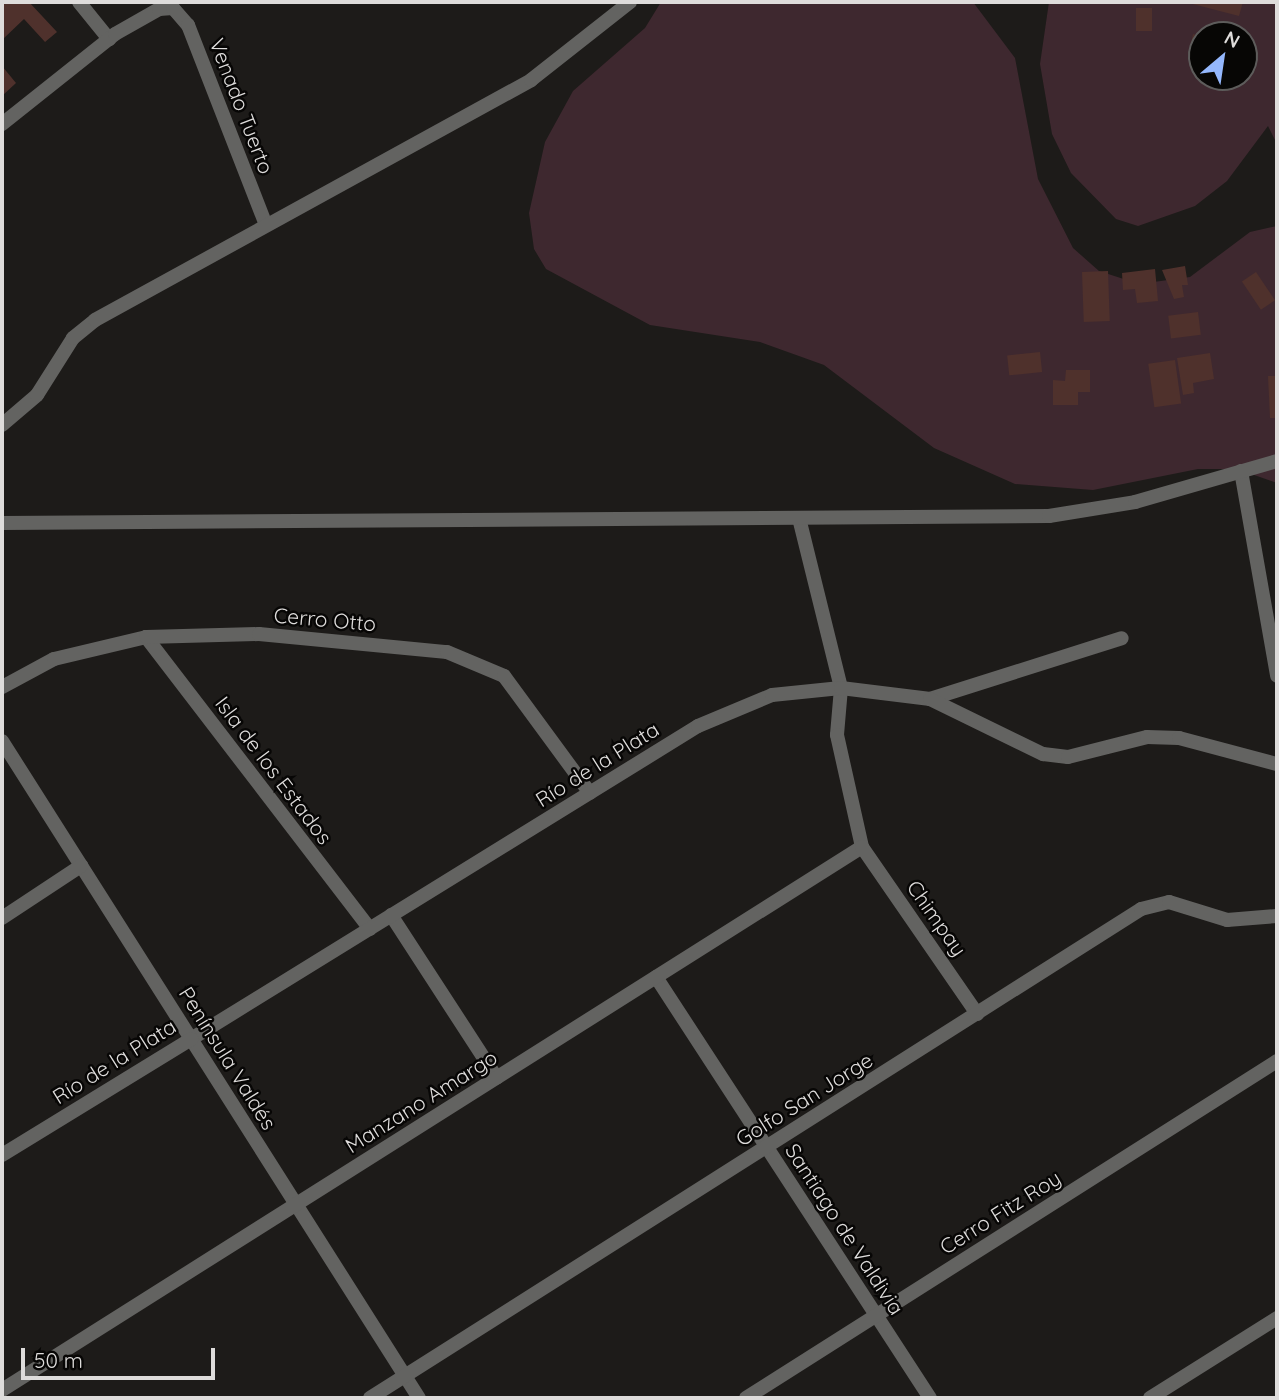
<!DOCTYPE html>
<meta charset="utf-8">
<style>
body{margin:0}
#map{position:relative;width:1279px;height:1400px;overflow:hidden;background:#1d1b19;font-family:Quicksand,sans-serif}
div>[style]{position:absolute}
.green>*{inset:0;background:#3e282f}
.building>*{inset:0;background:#4f312c;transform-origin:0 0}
.service>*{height:14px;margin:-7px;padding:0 7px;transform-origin:7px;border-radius:7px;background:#636361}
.minor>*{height:14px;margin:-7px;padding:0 7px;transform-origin:7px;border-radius:7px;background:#636361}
span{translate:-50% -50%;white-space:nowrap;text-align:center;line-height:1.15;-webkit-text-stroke:5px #070605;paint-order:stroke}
.street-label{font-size:21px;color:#dedcdb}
.frame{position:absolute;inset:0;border:4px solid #dedcdb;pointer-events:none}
.north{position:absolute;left:1188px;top:21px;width:70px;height:70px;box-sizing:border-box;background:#070605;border:2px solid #5d5c5b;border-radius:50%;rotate:29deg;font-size:19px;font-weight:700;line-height:28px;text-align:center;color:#dedcdb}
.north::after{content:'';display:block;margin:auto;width:24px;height:32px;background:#94b7fd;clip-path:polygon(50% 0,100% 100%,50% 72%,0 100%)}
.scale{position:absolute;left:21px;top:1348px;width:194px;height:32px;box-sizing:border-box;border:4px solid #dedcdb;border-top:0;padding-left:9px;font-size:21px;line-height:24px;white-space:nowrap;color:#dedcdb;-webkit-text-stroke:5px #070605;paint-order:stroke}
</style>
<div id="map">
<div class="green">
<div style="clip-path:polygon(661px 2px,973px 2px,1015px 58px,1038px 179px,1073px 248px,1099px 271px,1139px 284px,1190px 277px,1250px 232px,1277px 226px,1277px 483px,1237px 469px,1198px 469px,1093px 490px,1015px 484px,934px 448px,824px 365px,760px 342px,650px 325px,546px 269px,534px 249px,529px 213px,545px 142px,573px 91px,645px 28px)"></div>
<div style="clip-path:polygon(evenodd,1049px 2px,1277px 2px,1277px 144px,1268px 126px,1227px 181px,1195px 206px,1138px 226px,1116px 219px,1071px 173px,1052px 134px,1040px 64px,1049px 2px,1202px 35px,1244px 35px,1244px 77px,1202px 77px,1202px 35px)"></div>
</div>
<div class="building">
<div style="clip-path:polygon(2px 2px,29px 2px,57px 32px,45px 42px,24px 19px,2px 40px)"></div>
<div style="clip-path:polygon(1185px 2px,1243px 2px,1239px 16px)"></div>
<div style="left:1136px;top:8px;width:16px;height:23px"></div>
<div style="clip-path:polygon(1193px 34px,1202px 37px,1202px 51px,1190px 48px)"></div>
<div style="clip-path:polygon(2px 66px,16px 83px,2px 96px)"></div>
<div style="clip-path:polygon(1185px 266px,1188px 285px,1182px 285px,1184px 297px,1174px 299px,1162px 270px)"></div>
<div style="clip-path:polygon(1155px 269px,1158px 301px,1137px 303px,1135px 289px,1123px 290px,1122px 273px)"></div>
<div style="left:1108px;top:271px;width:50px;height:26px;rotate:88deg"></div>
<div style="left:1256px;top:272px;width:34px;height:17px;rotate:56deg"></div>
<div style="left:1198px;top:312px;width:23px;height:30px;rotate:83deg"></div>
<div style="left:1040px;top:352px;width:20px;height:33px;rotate:84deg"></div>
<div style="clip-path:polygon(1210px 353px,1214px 379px,1193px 383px,1194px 393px,1183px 395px,1177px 358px)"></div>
<div style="left:1175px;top:360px;width:44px;height:27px;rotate:82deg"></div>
<div style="clip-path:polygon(1066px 370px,1090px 370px,1090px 392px,1078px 392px,1078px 405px,1053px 405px,1053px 380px,1065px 381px)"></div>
<div style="clip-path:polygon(1268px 376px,1277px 376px,1277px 418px,1270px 418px)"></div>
</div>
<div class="service">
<div style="left:79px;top:2px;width:48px;rotate:51deg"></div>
<div style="left:2px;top:124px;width:144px;rotate:-38.5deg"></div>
<div style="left:115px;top:34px;width:51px;rotate:-29.6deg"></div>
<div style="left:159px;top:9px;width:14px;rotate:-4deg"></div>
<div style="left:173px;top:8px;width:23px;rotate:49deg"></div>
<div style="left:188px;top:25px;width:212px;rotate:68.7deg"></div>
<div style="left:2px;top:425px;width:46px;rotate:-40.6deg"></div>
<div style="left:37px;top:395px;width:67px;rotate:-57.7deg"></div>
<div style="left:73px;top:338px;width:28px;rotate:-39deg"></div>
<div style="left:95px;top:320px;width:498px;rotate:-28.8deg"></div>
<div style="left:531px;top:80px;width:126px;rotate:-38.2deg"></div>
<div style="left:1241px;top:471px;width:208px;rotate:80deg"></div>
<div style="left:799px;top:518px;width:175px;rotate:76.1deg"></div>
<div style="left:841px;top:688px;width:47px;rotate:94.9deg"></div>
<div style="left:837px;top:735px;width:115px;rotate:77.4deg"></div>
<div style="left:2px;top:523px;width:1047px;rotate:-0.38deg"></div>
<div style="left:1049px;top:516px;width:87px;rotate:-9.2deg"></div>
<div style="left:1135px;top:502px;width:148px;rotate:-16.1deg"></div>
<div style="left:146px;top:637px;width:368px;rotate:52.5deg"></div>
<div style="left:2px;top:687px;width:59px;rotate:-28.3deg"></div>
<div style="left:54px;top:659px;width:95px;rotate:-13.4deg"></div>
<div style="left:146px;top:637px;width:113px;rotate:-1.5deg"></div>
<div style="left:259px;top:634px;width:189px;rotate:5.5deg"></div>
<div style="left:447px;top:652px;width:62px;rotate:22.8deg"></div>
<div style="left:504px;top:676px;width:145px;rotate:53.7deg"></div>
<div style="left:930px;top:699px;width:201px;rotate:-17.6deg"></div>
<div style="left:391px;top:915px;width:194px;rotate:57deg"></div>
<div style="left:191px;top:1039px;width:596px;rotate:-31.69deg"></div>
<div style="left:698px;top:726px;width:80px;rotate:-22.7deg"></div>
<div style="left:772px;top:695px;width:69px;rotate:-5.8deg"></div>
<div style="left:841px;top:688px;width:90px;rotate:7deg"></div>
<div style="left:930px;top:699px;width:126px;rotate:26deg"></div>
<div style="left:1043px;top:754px;width:25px;rotate:7deg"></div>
<div style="left:1068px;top:757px;width:81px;rotate:-14.2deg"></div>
<div style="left:1147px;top:737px;width:32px;rotate:2deg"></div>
<div style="left:1179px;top:738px;width:101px;rotate:14.9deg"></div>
</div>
<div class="minor">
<div style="left:2px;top:741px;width:778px;rotate:57.6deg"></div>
<div style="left:2px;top:918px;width:95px;rotate:-33.4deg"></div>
<div style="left:656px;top:977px;width:502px;rotate:56.94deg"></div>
<div style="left:2px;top:1155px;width:222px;rotate:-31.5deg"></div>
<div style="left:2px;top:1390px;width:1017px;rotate:-32.27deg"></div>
<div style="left:862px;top:847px;width:203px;rotate:55.4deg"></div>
<div style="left:370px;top:1398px;width:913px;rotate:-32.38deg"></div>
<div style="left:1141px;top:909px;width:29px;rotate:-14deg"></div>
<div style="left:1169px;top:902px;width:61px;rotate:17.2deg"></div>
<div style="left:1227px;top:920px;width:50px;rotate:-4.6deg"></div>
<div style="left:746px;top:1398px;width:629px;rotate:-32.4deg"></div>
<div style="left:1150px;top:1398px;width:150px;rotate:-32.2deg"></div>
</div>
<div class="street-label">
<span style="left:242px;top:106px;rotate:69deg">Venado Tuerto</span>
<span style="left:325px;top:619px;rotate:5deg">Cerro Otto</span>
<span style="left:597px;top:764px;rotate:-32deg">Río de la Plata</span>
<span style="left:274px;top:770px;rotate:53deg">Isla de los Estados</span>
<span style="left:937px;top:918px;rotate:55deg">Chimpay</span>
<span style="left:228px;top:1058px;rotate:58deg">Península Valdés</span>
<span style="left:114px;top:1061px;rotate:-32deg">Río de la Plata</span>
<span style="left:804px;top:1099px;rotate:-32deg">Golfo San Jorge</span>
<span style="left:421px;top:1101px;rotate:-32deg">Manzano Amargo</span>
<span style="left:1000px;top:1212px;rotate:-32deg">Cerro Fitz Roy</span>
<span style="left:845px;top:1229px;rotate:57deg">Santiago de Valdivia</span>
</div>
<div class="frame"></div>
<div class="north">N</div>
<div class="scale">50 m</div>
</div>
